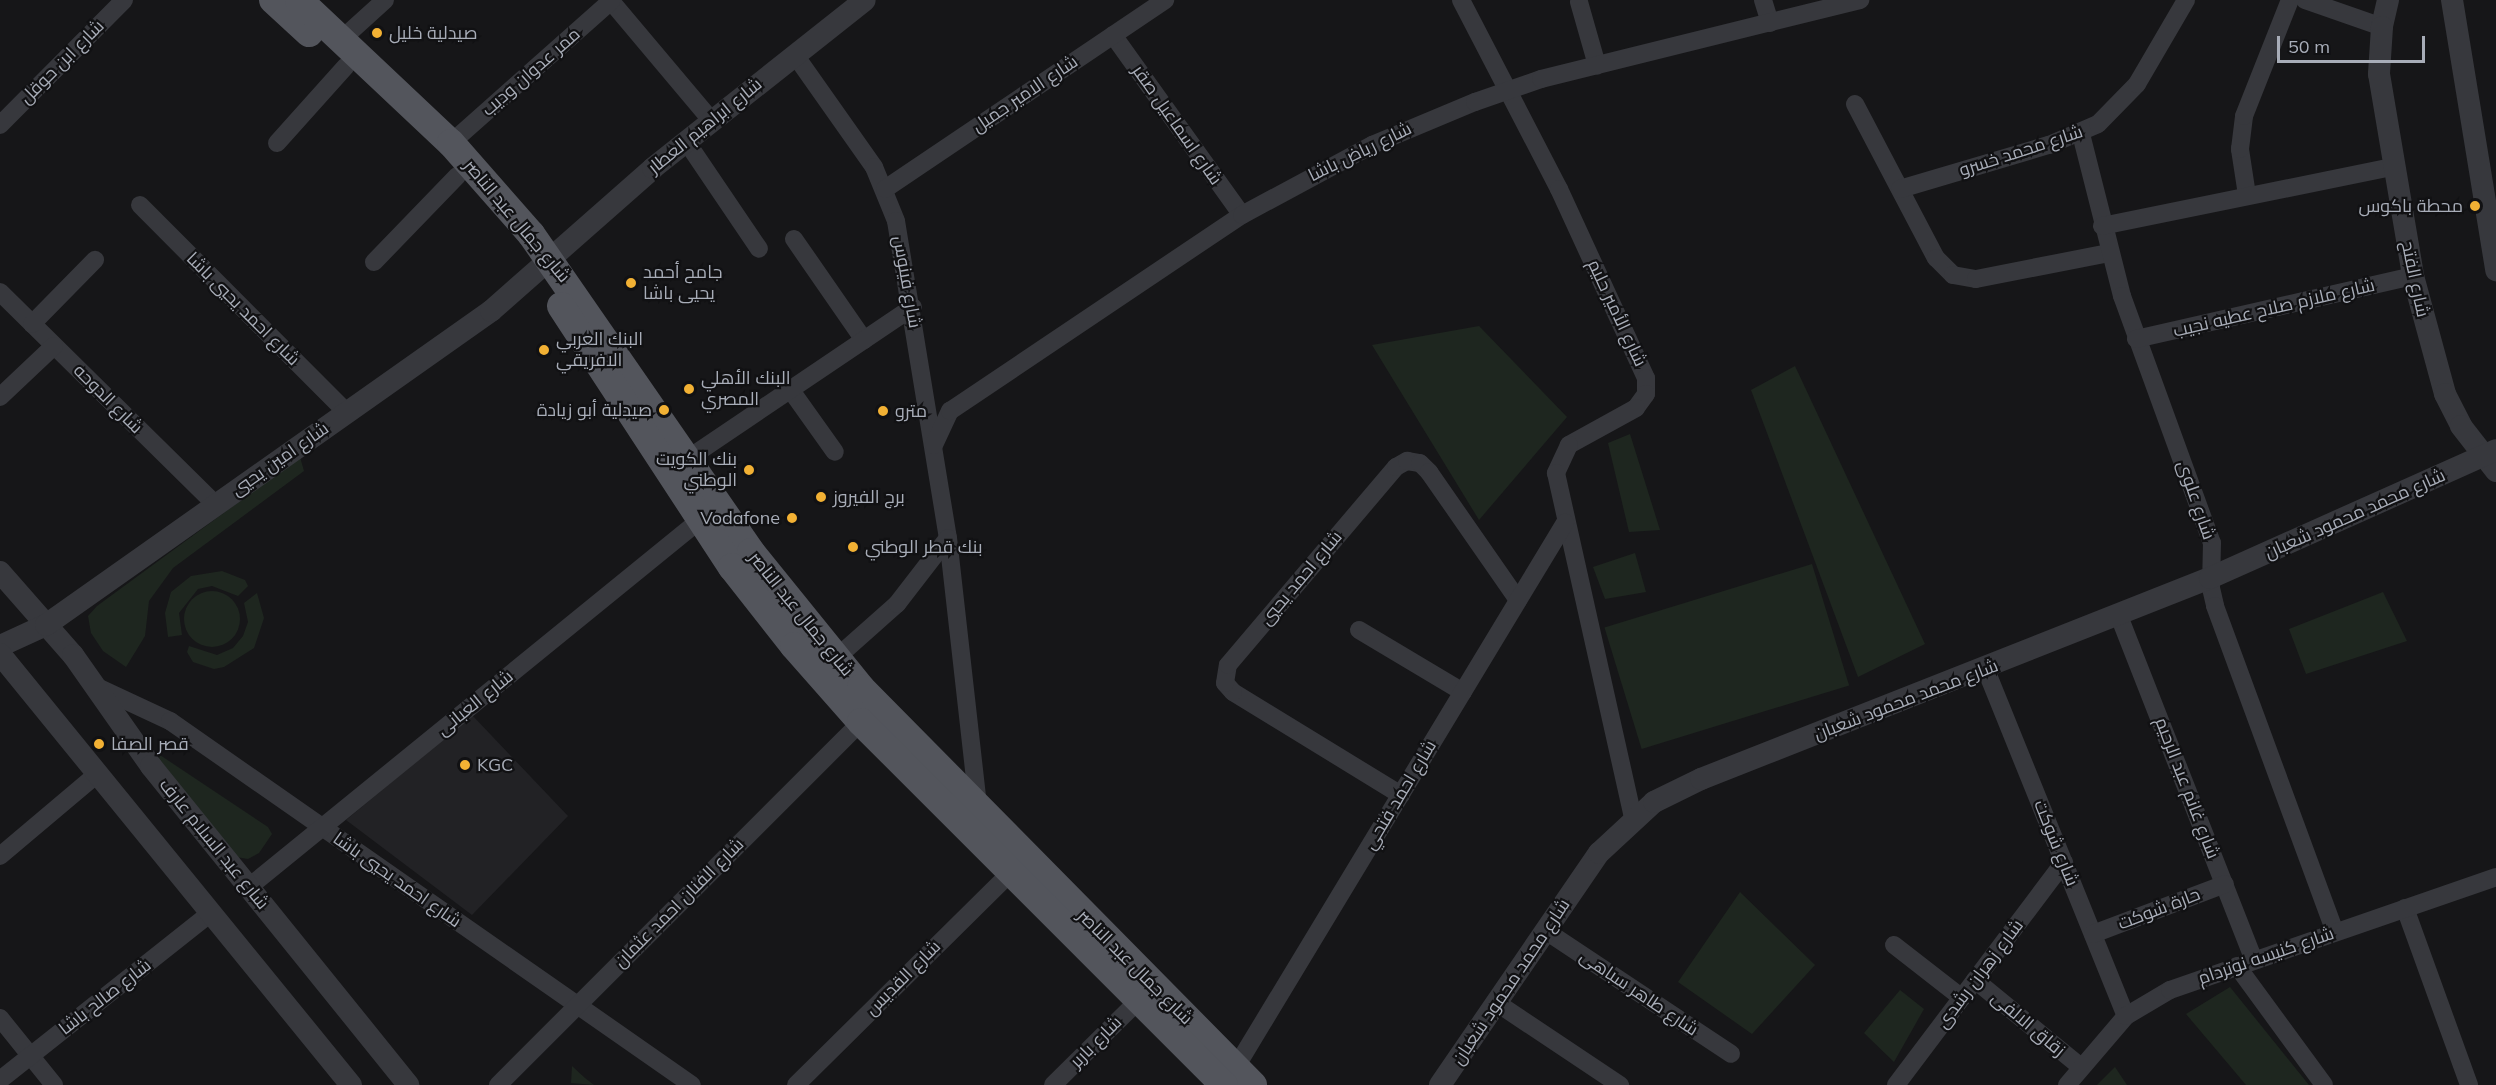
<!DOCTYPE html>
<meta charset="utf-8">
<style>
body{margin:0}
#map{position:relative;width:2496px;height:1085px;overflow:hidden;background:#161618;font-family:Mulish,Cairo,sans-serif}
div>[style]{position:absolute}
.built>*{inset:0;background:#222225}
.green>*{inset:0;background:#1e261f;transform-origin:0 0}
.round{border-radius:50%}
.minor>*{height:18px;margin:-9px;padding:0 9px;transform-origin:9px;border-radius:9px;background:#37383d}
.tertiary>*{height:22px;margin:-11px;padding:0 11px;transform-origin:11px;border-radius:11px;background:#37383d}
.primary>*{height:28px;margin:-14px;padding:0 14px;transform-origin:14px;border-radius:14px;background:#53555c}
.dots>*{width:16px;height:16px;translate:-50% -50%;box-sizing:border-box;border:3px solid #111113;border-radius:50%}
span{translate:-50% -50%;white-space:nowrap;text-align:center;line-height:1.15;-webkit-text-stroke:4.5px #111113;paint-order:stroke}
.poi-label{font-size:18px;color:#a8adb8}
.left{translate:0 -50%;text-align:left}
.right{translate:-100% -50%;text-align:right}
.street-label{font-size:18px;color:#a8adb8}
.scale{position:absolute;left:2277px;top:36px;width:148px;height:27px;box-sizing:border-box;border:3px solid #a8adb8;border-top:0;padding-left:8px;font-size:18px;line-height:21px;white-space:nowrap;color:#a8adb8;-webkit-text-stroke:4px #111113;paint-order:stroke}
</style>
<div id="map">
<div class="built">
<div style="clip-path:polygon(472px 715px,568px 816px,472px 915px,346px 820px)"></div>
</div>
<div class="green">
<div style="clip-path:polygon(1479px 326px,1567px 417px,1479px 520px,1372px 345px)"></div>
<div style="clip-path:polygon(1795px 366px,1925px 644px,1858px 677px,1751px 390px)"></div>
<div style="clip-path:polygon(1630px 434px,1660px 530px,1629px 532px,1608px 443px)"></div>
<div style="clip-path:polygon(300px 457px,304px 471px,173px 568px,149px 601px,145px 636px,126px 667px,103px 651px,91px 633px,88px 616px,97px 606px)"></div>
<div style="clip-path:polygon(1635px 553px,1646px 592px,1605px 599px,1593px 567px)"></div>
<div style="left:1812px;top:564px;width:127px;height:217px;rotate:73deg"></div>
<div style="clip-path:polygon(222px 571px,245px 580px,248px 586px,238px 596px,212px 586px,198px 589px,179px 613px,182px 635px,168px 637px,165px 613px,171px 592px,191px 576px)"></div>
<div class="round" style="left:184px;top:591px;width:56px;height:56px"></div>
<div style="clip-path:polygon(2383px 592px,2407px 641px,2306px 674px,2289px 629px)"></div>
<div style="clip-path:polygon(257px 593px,264px 618px,254px 648px,224px 667px,214px 669px,193px 662px,187px 652px,189px 646px,217px 655px,233px 648px,243px 636px,248px 622px,244px 603px)"></div>
<div style="clip-path:polygon(160px 755px,268px 827px,272px 834px,259px 853px,248px 859px,236px 857px,159px 759px)"></div>
<div style="clip-path:polygon(1740px 892px,1815px 965px,1752px 1034px,1678px 982px)"></div>
<div style="clip-path:polygon(2230px 987px,2309px 1085px,2246px 1085px,2186px 1014px)"></div>
<div style="clip-path:polygon(1900px 990px,1924px 1009px,1894px 1062px,1864px 1033px)"></div>
<div style="clip-path:polygon(572px 1066px,585px 1078px,594px 1085px,571px 1083px)"></div>
<div style="clip-path:polygon(2115px 1067px,2127px 1085px,2097px 1085px)"></div>
</div>
<div class="minor">
<div style="left:610px;top:0;width:157px;rotate:49.9deg"></div>
<div style="left:1461px;top:0;width:213px;rotate:62.6deg"></div>
<div style="left:1559px;top:189px;width:208px;rotate:65.3deg"></div>
<div style="left:1646px;top:378px;width:16px;rotate:90deg"></div>
<div style="left:1646px;top:394px;width:17px;rotate:126deg"></div>
<div style="left:1636px;top:408px;width:77px;rotate:151.1deg"></div>
<div style="left:1569px;top:445px;width:31px;rotate:115deg"></div>
<div style="left:1556px;top:473px;width:353px;rotate:77.4deg"></div>
<div style="left:1763px;top:0;width:24px;rotate:73deg"></div>
<div style="left:2305px;top:0;width:82px;rotate:19.3deg"></div>
<div style="left:1579px;top:2px;width:66px;rotate:74.1deg"></div>
<div style="left:1113px;top:35px;width:221px;rotate:54.4deg"></div>
<div style="left:342px;top:39px;width:58px;rotate:-42.2deg"></div>
<div style="left:795px;top:55px;width:137px;rotate:54.8deg"></div>
<div style="left:874px;top:167px;width:58px;rotate:67.8deg"></div>
<div style="left:896px;top:221px;width:321px;rotate:80.7deg"></div>
<div style="left:948px;top:538px;width:271px;rotate:83.6deg"></div>
<div style="left:1855px;top:104px;width:174px;rotate:62.3deg"></div>
<div style="left:1936px;top:258px;width:24px;rotate:45deg"></div>
<div style="left:1953px;top:275px;width:23px;rotate:10deg"></div>
<div style="left:1976px;top:279px;width:136px;rotate:-11.1deg"></div>
<div style="left:0;top:125px;width:176px;rotate:-45.2deg"></div>
<div style="left:2081px;top:134px;width:167px;rotate:75.8deg"></div>
<div style="left:2122px;top:296px;width:263px;rotate:70deg"></div>
<div style="left:2212px;top:543px;width:45px;rotate:91.3deg"></div>
<div style="left:2211px;top:588px;width:18px;rotate:77deg"></div>
<div style="left:2215px;top:606px;width:347px;rotate:69.8deg"></div>
<div style="left:686px;top:141px;width:130px;rotate:55.9deg"></div>
<div style="left:277px;top:143px;width:103px;rotate:-48.1deg"></div>
<div style="left:451px;top:143px;width:214px;rotate:-41.6deg"></div>
<div style="left:885px;top:189px;width:338px;rotate:-34deg"></div>
<div style="left:1900px;top:189px;width:155px;rotate:-16.5deg"></div>
<div style="left:2049px;top:145px;width:53px;rotate:-23.2deg"></div>
<div style="left:2098px;top:124px;width:56px;rotate:-45.7deg"></div>
<div style="left:2137px;top:84px;width:97px;rotate:-59.7deg"></div>
<div style="left:2247px;top:195px;width:47px;rotate:-98.7deg"></div>
<div style="left:2240px;top:149px;width:33px;rotate:-83deg"></div>
<div style="left:2244px;top:116px;width:125px;rotate:-68.4deg"></div>
<div style="left:140px;top:205px;width:292px;rotate:45.1deg"></div>
<div style="left:2102px;top:226px;width:297px;rotate:-11.5deg"></div>
<div style="left:794px;top:239px;width:123px;rotate:55.3deg"></div>
<div style="left:374px;top:262px;width:120px;rotate:-46deg"></div>
<div style="left:0;top:292px;width:303px;rotate:44.6deg"></div>
<div style="left:32px;top:324px;width:90px;rotate:-45.5deg"></div>
<div style="left:2136px;top:339px;width:284px;rotate:-12.8deg"></div>
<div style="left:790px;top:389px;width:77px;rotate:54.5deg"></div>
<div style="left:0;top:397px;width:74px;rotate:-43.4deg"></div>
<div style="left:934px;top:445px;width:38px;rotate:-65deg"></div>
<div style="left:950px;top:411px;width:352px;rotate:-33.9deg"></div>
<div style="left:1242px;top:215px;width:148px;rotate:-28.3deg"></div>
<div style="left:1372px;top:145px;width:112px;rotate:-22.7deg"></div>
<div style="left:1475px;top:102px;width:70px;rotate:-19.2deg"></div>
<div style="left:1541px;top:79px;width:329px;rotate:-13.9deg"></div>
<div style="left:689px;top:458px;width:270px;rotate:-34deg"></div>
<div style="left:2119px;top:616px;width:370px;rotate:68.6deg"></div>
<div style="left:1359px;top:630px;width:121px;rotate:30.8deg"></div>
<div style="left:835px;top:659px;width:83px;rotate:-41.6deg"></div>
<div style="left:897px;top:604px;width:83px;rotate:-52.3deg"></div>
<div style="left:1986px;top:670px;width:373px;rotate:68deg"></div>
<div style="left:97px;top:687px;width:81px;rotate:25deg"></div>
<div style="left:170px;top:721px;width:636px;rotate:34.89deg"></div>
<div style="left:1401px;top:795px;width:197px;rotate:-148.5deg"></div>
<div style="left:1233px;top:692px;width:12px;rotate:-132deg"></div>
<div style="left:1225px;top:683px;width:18px;rotate:-81deg"></div>
<div style="left:1228px;top:665px;width:260px;rotate:-49.7deg"></div>
<div style="left:1396px;top:467px;width:13px;rotate:-29deg"></div>
<div style="left:1407px;top:461px;width:13px;rotate:9deg"></div>
<div style="left:1420px;top:463px;width:13px;rotate:45deg"></div>
<div style="left:1429px;top:472px;width:156px;rotate:55.2deg"></div>
<div style="left:0;top:856px;width:127px;rotate:-40.2deg"></div>
<div style="left:249px;top:887px;width:583px;rotate:-39.15deg"></div>
<div style="left:2405px;top:908px;width:188px;rotate:70.1deg"></div>
<div style="left:1546px;top:931px;width:222px;rotate:33.6deg"></div>
<div style="left:2093px;top:934px;width:141px;rotate:-20.7deg"></div>
<div style="left:1894px;top:945px;width:86px;rotate:37.9deg"></div>
<div style="left:2237px;top:966px;width:147px;rotate:53.8deg"></div>
<div style="left:1975px;top:980px;width:137px;rotate:39.4deg"></div>
<div style="left:1497px;top:1003px;width:148px;rotate:33.7deg"></div>
<div style="left:0;top:1018px;width:86px;rotate:51.1deg"></div>
<div style="left:1236px;top:1067px;width:636px;rotate:-58.84deg"></div>
<div style="left:0;top:1080px;width:269px;rotate:-38.4deg"></div>
<div style="left:498px;top:1085px;width:513px;rotate:-45deg"></div>
<div style="left:796px;top:1085px;width:303px;rotate:-44.7deg"></div>
<div style="left:1053px;top:1085px;width:121px;rotate:-44.7deg"></div>
<div style="left:1896px;top:1085px;width:279px;rotate:-53deg"></div>
<div style="left:2067px;top:1085px;width:91px;rotate:-49.5deg"></div>
<div style="left:2126px;top:1016px;width:51px;rotate:-30.6deg"></div>
<div style="left:2170px;top:990px;width:345px;rotate:-19.1deg"></div>
</div>
<div class="tertiary">
<div style="left:2388px;top:0;width:28px;rotate:103deg"></div>
<div style="left:2382px;top:27px;width:47px;rotate:93.7deg"></div>
<div style="left:2379px;top:74px;width:205px;rotate:80.4deg"></div>
<div style="left:2413px;top:276px;width:122px;rotate:74.8deg"></div>
<div style="left:2445px;top:394px;width:36px;rotate:63deg"></div>
<div style="left:2461px;top:426px;width:57px;rotate:52.1deg"></div>
<div style="left:2452px;top:0;width:274px;rotate:80.7deg"></div>
<div style="left:0;top:572px;width:111px;rotate:48.7deg"></div>
<div style="left:73px;top:655px;width:136px;rotate:54.9deg"></div>
<div style="left:151px;top:766px;width:410px;rotate:51.1deg"></div>
<div style="left:0;top:646px;width:51px;rotate:-24.5deg"></div>
<div style="left:46px;top:625px;width:545px;rotate:-35.21deg"></div>
<div style="left:491px;top:311px;width:216px;rotate:-41.4deg"></div>
<div style="left:653px;top:168px;width:270px;rotate:-38.4deg"></div>
<div style="left:0;top:654px;width:556px;rotate:50.84deg"></div>
<div style="left:1440px;top:1085px;width:281px;rotate:-55.6deg"></div>
<div style="left:1599px;top:853px;width:75px;rotate:-42.8deg"></div>
<div style="left:1654px;top:802px;width:52px;rotate:-26.1deg"></div>
<div style="left:1701px;top:779px;width:547px;rotate:-21.55deg"></div>
<div style="left:2210px;top:578px;width:313px;rotate:-24.1deg"></div>
</div>
<div class="primary">
<div style="left:273px;top:0;width:49px;rotate:42.5deg"></div>
<div style="left:299px;top:0;width:209px;rotate:43.3deg"></div>
<div style="left:451px;top:143px;width:121px;rotate:48.7deg"></div>
<div style="left:531px;top:234px;width:387px;rotate:55.3deg"></div>
<div style="left:751px;top:552px;width:175px;rotate:51deg"></div>
<div style="left:861px;top:688px;width:558px;rotate:45.36deg"></div>
<div style="left:561px;top:306px;width:312px;rotate:56.8deg"></div>
<div style="left:732px;top:567px;width:100px;rotate:51.9deg"></div>
<div style="left:794px;top:646px;width:101px;rotate:48.6deg"></div>
<div style="left:861px;top:722px;width:513px;rotate:45deg"></div>
</div>
<div class="dots">
<div style="left:377px;top:33px;background:#f2b134"></div>
<div style="left:2475px;top:206px;background:#f2b134"></div>
<div style="left:631px;top:283px;background:#f2b134"></div>
<div style="left:544px;top:350px;background:#f2b134"></div>
<div style="left:689px;top:389px;background:#f2b134"></div>
<div style="left:664px;top:410px;background:#f2b134"></div>
<div style="left:883px;top:411px;background:#f2b134"></div>
<div style="left:749px;top:470px;background:#f2b134"></div>
<div style="left:821px;top:497px;background:#f2b134"></div>
<div style="left:792px;top:518px;background:#f2b134"></div>
<div style="left:853px;top:547px;background:#f2b134"></div>
<div style="left:99px;top:744px;background:#f2b134"></div>
<div style="left:465px;top:765px;background:#f2b134"></div>
</div>
<div class="poi-label">
<span class="left" style="left:389px;top:33px">صيدلية خليل</span>
<span class="right" style="left:2463px;top:206px">محطة باكوس</span>
<span class="left" style="left:643px;top:283px">جامح أحمد<br>يحيى باشا</span>
<span class="left" style="left:556px;top:350px">البنك العربي<br>الافريقي</span>
<span class="left" style="left:701px;top:389px">البنك الأهلي<br>المصري</span>
<span class="right" style="left:652px;top:410px">صيدلية أبو زيادة</span>
<span class="left" style="left:895px;top:411px">مترو</span>
<span class="right" style="left:737px;top:470px">بنك الكويت<br>الوطني</span>
<span class="left" style="left:833px;top:497px">برج الفيروز</span>
<span class="right" style="left:780px;top:518px">Vodafone</span>
<span class="left" style="left:865px;top:547px">بنك قطر الوطني</span>
<span class="left" style="left:111px;top:744px">قصر الصفا</span>
<span class="left" style="left:477px;top:765px">KGC</span>
</div>
<div class="street-label">
<span style="left:62px;top:62px;rotate:-45deg">شارع ابن حوقل</span>
<span style="left:531px;top:72px;rotate:-41deg">ممر عدوان وديب</span>
<span style="left:1025px;top:94px;rotate:-34deg">شارع الامير جميل</span>
<span style="left:1177px;top:125px;rotate:55deg">شارع اسماعيل صقر</span>
<span style="left:705px;top:126px;rotate:-39deg">شارع ابراهيم العطار</span>
<span style="left:2021px;top:151px;rotate:-18deg">شارع محمد خسرو</span>
<span style="left:1360px;top:152px;rotate:-26deg">شارع رياض باشا</span>
<span style="left:517px;top:221px;rotate:50deg">شارع جمال عبد الناصر</span>
<span style="left:2415px;top:279px;rotate:78deg">شارع الفتح</span>
<span style="left:907px;top:282px;rotate:80deg">شارع فينوس</span>
<span style="left:2274px;top:308px;rotate:-13deg">شارع ملازم صلاح عطيه نجيب</span>
<span style="left:243px;top:309px;rotate:45deg">شارع احمد يحيي باشا</span>
<span style="left:1617px;top:313px;rotate:65deg">شارع الأمير حليم</span>
<span style="left:108px;top:399px;rotate:45deg">شارع الدوحه</span>
<span style="left:280px;top:459px;rotate:-35deg">شارع امين يحيي</span>
<span style="left:2196px;top:500px;rotate:71deg">شارع علوى</span>
<span style="left:2355px;top:514px;rotate:-24deg">شارع محمد محمود شعبان</span>
<span style="left:1301px;top:578px;rotate:-50deg">شارع احمد يحيي</span>
<span style="left:801px;top:614px;rotate:51deg">شارع جمال عبد الناصر</span>
<span style="left:1906px;top:700px;rotate:-21deg">شارع محمد محمود شعبان</span>
<span style="left:475px;top:703px;rotate:-39deg">شارع العبانى</span>
<span style="left:2187px;top:788px;rotate:69deg">شارع غانم عبد الرحيم</span>
<span style="left:1400px;top:795px;rotate:-59deg">شارع احمد فتحي</span>
<span style="left:2056px;top:843px;rotate:68deg">شارع شوكت</span>
<span style="left:214px;top:844px;rotate:51deg">شارع عبد السلام عارف</span>
<span style="left:397px;top:880px;rotate:35deg">شارع احمد يحيي باشا</span>
<span style="left:679px;top:903px;rotate:-45deg">شارع الفنان احمد عثمان</span>
<span style="left:2159px;top:909px;rotate:-21deg">حارة شوكت</span>
<span style="left:2266px;top:956px;rotate:-19deg">شارع كنيسه نوتردام</span>
<span style="left:1135px;top:967px;rotate:45deg">شارع جمال عبد الناصر</span>
<span style="left:1980px;top:974px;rotate:-53deg">شارع زهران رشدى</span>
<span style="left:903px;top:978px;rotate:-45deg">شارع القديس</span>
<span style="left:1511px;top:982px;rotate:-56deg">شارع محمد محمود شعبان</span>
<span style="left:1639px;top:993px;rotate:34deg">شارع طاهر سباهى</span>
<span style="left:105px;top:997px;rotate:-38deg">شارع صالح باشا</span>
<span style="left:2028px;top:1024px;rotate:40deg">زقاق الالفى</span>
<span style="left:1096px;top:1042px;rotate:-45deg">شارع باربر</span>
</div>
<div class="scale">50 m</div>
</div>
